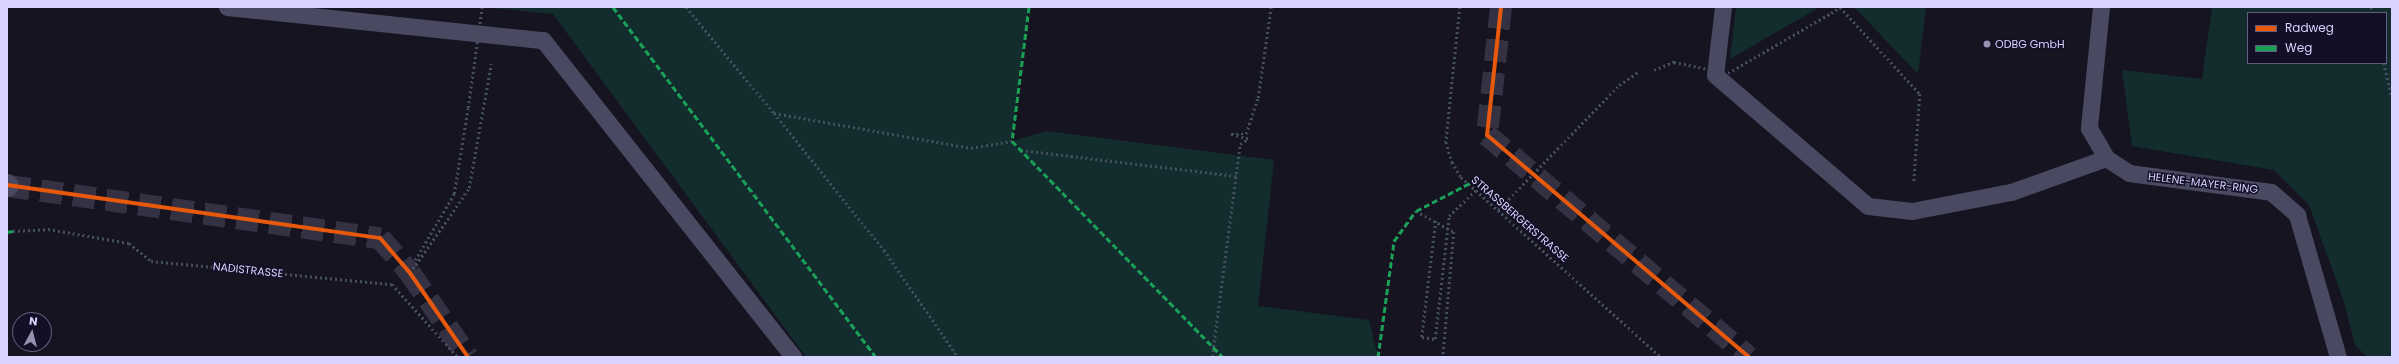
<!DOCTYPE html>
<style>
body{margin:0}
#map{position:relative;width:2399px;height:364px;overflow:hidden;background:#161421;font-family:Poppins,sans-serif}
div>[style]{position:absolute}
.green>*{inset:0;background:#132c2d}
.minor-tunnel>*{height:22px;margin-top:-11px;transform-origin:0;background:repeating-linear-gradient(90deg,#333142 0 22px,transparent 0 33px)}
.path>*{height:2.5px;margin-top:-1.25px;transform-origin:0;background:repeating-linear-gradient(90deg,#44505f 0 2px,transparent 0 5px)}
.service>*{height:17px;margin:-8.5px;padding:0 8.5px;transform-origin:8.5px;border-radius:8.5px;background:#4a4962}
.minor>*{height:22px;margin:-11px;padding:0 11px;transform-origin:11px;border-radius:11px;background:#4a4962}
.path-bridge>*{height:2.5px;margin-top:-1.25px;transform-origin:0;background:repeating-linear-gradient(90deg,#44505f 0 2px,transparent 0 5px)}
.quiet>*{height:3px;margin-top:-1.5px;transform-origin:0;background:repeating-linear-gradient(90deg,#1a9f57 0 6px,transparent 0 9px)}
.cycleway>*{height:4px;margin:-2px;padding:0 2px;transform-origin:2px;border-radius:2px;background:#e8590c}
.dots>*{width:11px;height:11px;translate:-50% -50%;box-sizing:border-box;border:2px solid #130f26;border-radius:50%}
span{translate:-50% -50%;white-space:nowrap;text-align:center;line-height:1.15;-webkit-text-stroke:3px #130f26;paint-order:stroke}
.poi-label{font-size:11px;color:#d9d4ff}
.left{translate:0 -50%;text-align:left}
.street-label{font-size:11px;color:#d9d4ff}
.frame{position:absolute;inset:0;border:8px solid #d9d4ff;pointer-events:none}
.legend{position:absolute;left:2247px;top:12px;width:140px;height:52px;box-sizing:border-box;background:#130f26;border:1px solid #625e7d;margin:0;padding:5px 7px;list-style:none;font-size:12px;color:#d9d4ff}
.legend li{display:flex;align-items:center;gap:8px;height:20px}
.legend b{width:20px;border:1px solid #625e7d}
.north{position:absolute;left:12px;top:312px;width:40px;height:40px;box-sizing:border-box;background:#130f26;border:1px solid #625e7d;border-radius:50%;rotate:7deg;font-size:11px;font-weight:700;line-height:16px;text-align:center;color:#d9d4ff}
.north::after{content:'';display:block;margin:auto;width:14px;height:18px;background:#9591b1;clip-path:polygon(50% 0,100% 100%,50% 72%,0 100%)}
</style>
<div id="map">
<div class="green">
<div style="clip-path:polygon(482px 7px,1029px 7px,1012px 141px,1047px 131px,1274px 160px,1258px 306px,1369px 320px,1378px 357px,806px 357px,553px 14px)"></div>
<div style="clip-path:polygon(1736px 7px,1820px 7px,1730px 59px)"></div>
<div style="clip-path:polygon(1854px 7px,1926px 7px,1918px 74px)"></div>
<div style="clip-path:polygon(evenodd,2212px 7px,2392px 7px,2392px 357px,2367px 357px,2355px 345px,2343px 299px,2309px 205px,2274px 170px,2132px 146px,2122px 70px,2202px 79px,2212px 7px,2248px 13px,2386px 13px,2386px 63px,2248px 63px,2248px 13px)"></div>
</div>
<div class="minor-tunnel">
<div style="left:1501px;top:7px;width:129px;rotate:96.2deg"></div>
<div style="left:1487px;top:135px;width:343px;rotate:40.3deg"></div>
<div style="left:8px;top:186px;width:376px;rotate:8deg"></div>
<div style="left:380px;top:238px;width:46px;rotate:49.4deg"></div>
<div style="left:410px;top:273px;width:102px;rotate:55.4deg"></div>
</div>
<div class="path">
<div style="left:686px;top:7px;width:138px;rotate:50.3deg"></div>
<div style="left:774px;top:113px;width:200px;rotate:10.1deg"></div>
<div style="left:971px;top:148px;width:42px;rotate:-9.7deg"></div>
<div style="left:1460px;top:7px;width:136px;rotate:95.9deg"></div>
<div style="left:1446px;top:142px;width:21px;rotate:73deg"></div>
<div style="left:1452px;top:162px;width:17px;rotate:59deg"></div>
<div style="left:1461px;top:177px;width:269px;rotate:42deg"></div>
<div style="left:1840px;top:7px;width:118px;rotate:47.4deg"></div>
<div style="left:1920px;top:94px;width:87px;rotate:93.9deg"></div>
<div style="left:2371px;top:7px;width:6px;rotate:72deg"></div>
<div style="left:1831px;top:13px;width:11px;rotate:-34deg"></div>
<div style="left:2384px;top:63px;width:35px;rotate:77deg"></div>
<div style="left:1654px;top:70px;width:22px;rotate:-22deg"></div>
<div style="left:774px;top:113px;width:176px;rotate:51.2deg"></div>
<div style="left:884px;top:250px;width:130px;rotate:55.3deg"></div>
<div style="left:1021px;top:150px;width:217px;rotate:6.9deg"></div>
<div style="left:1498px;top:210px;width:174px;rotate:-45.9deg"></div>
<div style="left:1619px;top:85px;width:23px;rotate:-34deg"></div>
<div style="left:1416px;top:211px;width:43px;rotate:28.9deg"></div>
<div style="left:1454px;top:232px;width:125px;rotate:95deg"></div>
<div style="left:1449px;top:216px;width:37px;rotate:-44deg"></div>
<div style="left:13px;top:231px;width:35px;rotate:-3deg"></div>
<div style="left:48px;top:229px;width:82px;rotate:9.8deg"></div>
<div style="left:129px;top:243px;width:28px;rotate:39deg"></div>
<div style="left:151px;top:261px;width:242px;rotate:5.5deg"></div>
<div style="left:392px;top:284px;width:98px;rotate:47.9deg"></div>
<div style="left:415px;top:260px;width:77px;rotate:-59.4deg"></div>
<div style="left:454px;top:194px;width:87px;rotate:-80.8deg"></div>
<div style="left:410px;top:273px;width:103px;rotate:-55.2deg"></div>
<div style="left:469px;top:188px;width:126px;rotate:-79.9deg"></div>
<div style="left:381px;top:357px;width:1px;rotate:-90deg"></div>
<div style="left:1212px;top:357px;width:215px;rotate:-82.5deg"></div>
<div style="left:1240px;top:144px;width:9px;rotate:-32deg"></div>
<div style="left:1248px;top:139px;width:18px;rotate:-164deg"></div>
<div style="left:1231px;top:134px;width:15px"></div>
<div style="left:1246px;top:134px;width:38px;rotate:-72deg"></div>
<div style="left:1258px;top:98px;width:92px;rotate:-81.9deg"></div>
</div>
<div class="service">
<div style="left:227px;top:7px;width:318px;rotate:6deg"></div>
<div style="left:543px;top:40px;width:404px;rotate:51.7deg"></div>
<div style="left:1723px;top:7px;width:68px;rotate:96.7deg"></div>
<div style="left:1715px;top:75px;width:201px;rotate:40.6deg"></div>
<div style="left:1868px;top:206px;width:44px;rotate:6.5deg"></div>
<div style="left:1912px;top:211px;width:101px;rotate:-10.9deg"></div>
<div style="left:2011px;top:192px;width:101px;rotate:-19.7deg"></div>
<div style="left:2101px;top:7px;width:122px;rotate:95.7deg"></div>
<div style="left:2089px;top:128px;width:34px;rotate:60deg"></div>
<div style="left:2106px;top:158px;width:27px;rotate:33deg"></div>
<div style="left:2129px;top:173px;width:143px;rotate:7.6deg"></div>
<div style="left:2271px;top:192px;width:35px;rotate:41deg"></div>
<div style="left:2297px;top:215px;width:148px;rotate:73.9deg"></div>
</div>
<div class="minor">
<div style="left:7px;top:185px;width:1px;rotate:45deg"></div>
</div>
<div class="path-bridge">
<div style="left:1674px;top:62px;width:55px;rotate:11.5deg"></div>
<div style="left:1728px;top:73px;width:119px;rotate:-30.2deg"></div>
<div style="left:468px;top:108px;width:102px;rotate:-82.1deg"></div>
<div style="left:1436px;top:221px;width:117px;rotate:96.9deg"></div>
<div style="left:1422px;top:337px;width:13px;rotate:9deg"></div>
<div style="left:1435px;top:339px;width:124px;rotate:-83.5deg"></div>
</div>
<div class="quiet">
<div style="left:613px;top:7px;width:438px;rotate:53.1deg"></div>
<div style="left:1029px;top:7px;width:135px;rotate:97.2deg"></div>
<div style="left:1012px;top:141px;width:302px;rotate:45.7deg"></div>
<div style="left:7px;top:232px;width:6px;rotate:-9deg"></div>
<div style="left:1378px;top:357px;width:117px;rotate:-82.1deg"></div>
<div style="left:1394px;top:241px;width:37px;rotate:-54deg"></div>
<div style="left:1416px;top:211px;width:61px;rotate:-27.4deg"></div>
</div>
<div class="cycleway">
<div style="left:1501px;top:7px;width:129px;rotate:96.2deg"></div>
<div style="left:1487px;top:135px;width:343px;rotate:40.3deg"></div>
<div style="left:7px;top:185px;width:377px;rotate:8.1deg"></div>
<div style="left:380px;top:238px;width:46px;rotate:49.4deg"></div>
<div style="left:410px;top:273px;width:102px;rotate:55.4deg"></div>
</div>
<div class="dots">
<div style="left:1987px;top:44px;background:#9591b1"></div>
</div>
<div class="poi-label">
<span class="left" style="left:1995px;top:44px">ODBG GmbH</span>
</div>
<div class="street-label">
<span style="left:2203px;top:183px;rotate:7deg">HELENE-MAYER-RING</span>
<span style="left:1520px;top:219px;rotate:41deg">STRASSBERGERSTRASSE</span>
<span style="left:248px;top:270px;rotate:6deg">NADISTRASSE</span>
</div>
<div class="frame"></div>
<ul class="legend">
<li><b style="height:5px;background:#e8590c"></b>Radweg</li>
<li><b style="height:5px;background:#1a9f57"></b>Weg</li>
</ul>
<div class="north">N</div>
</div>
